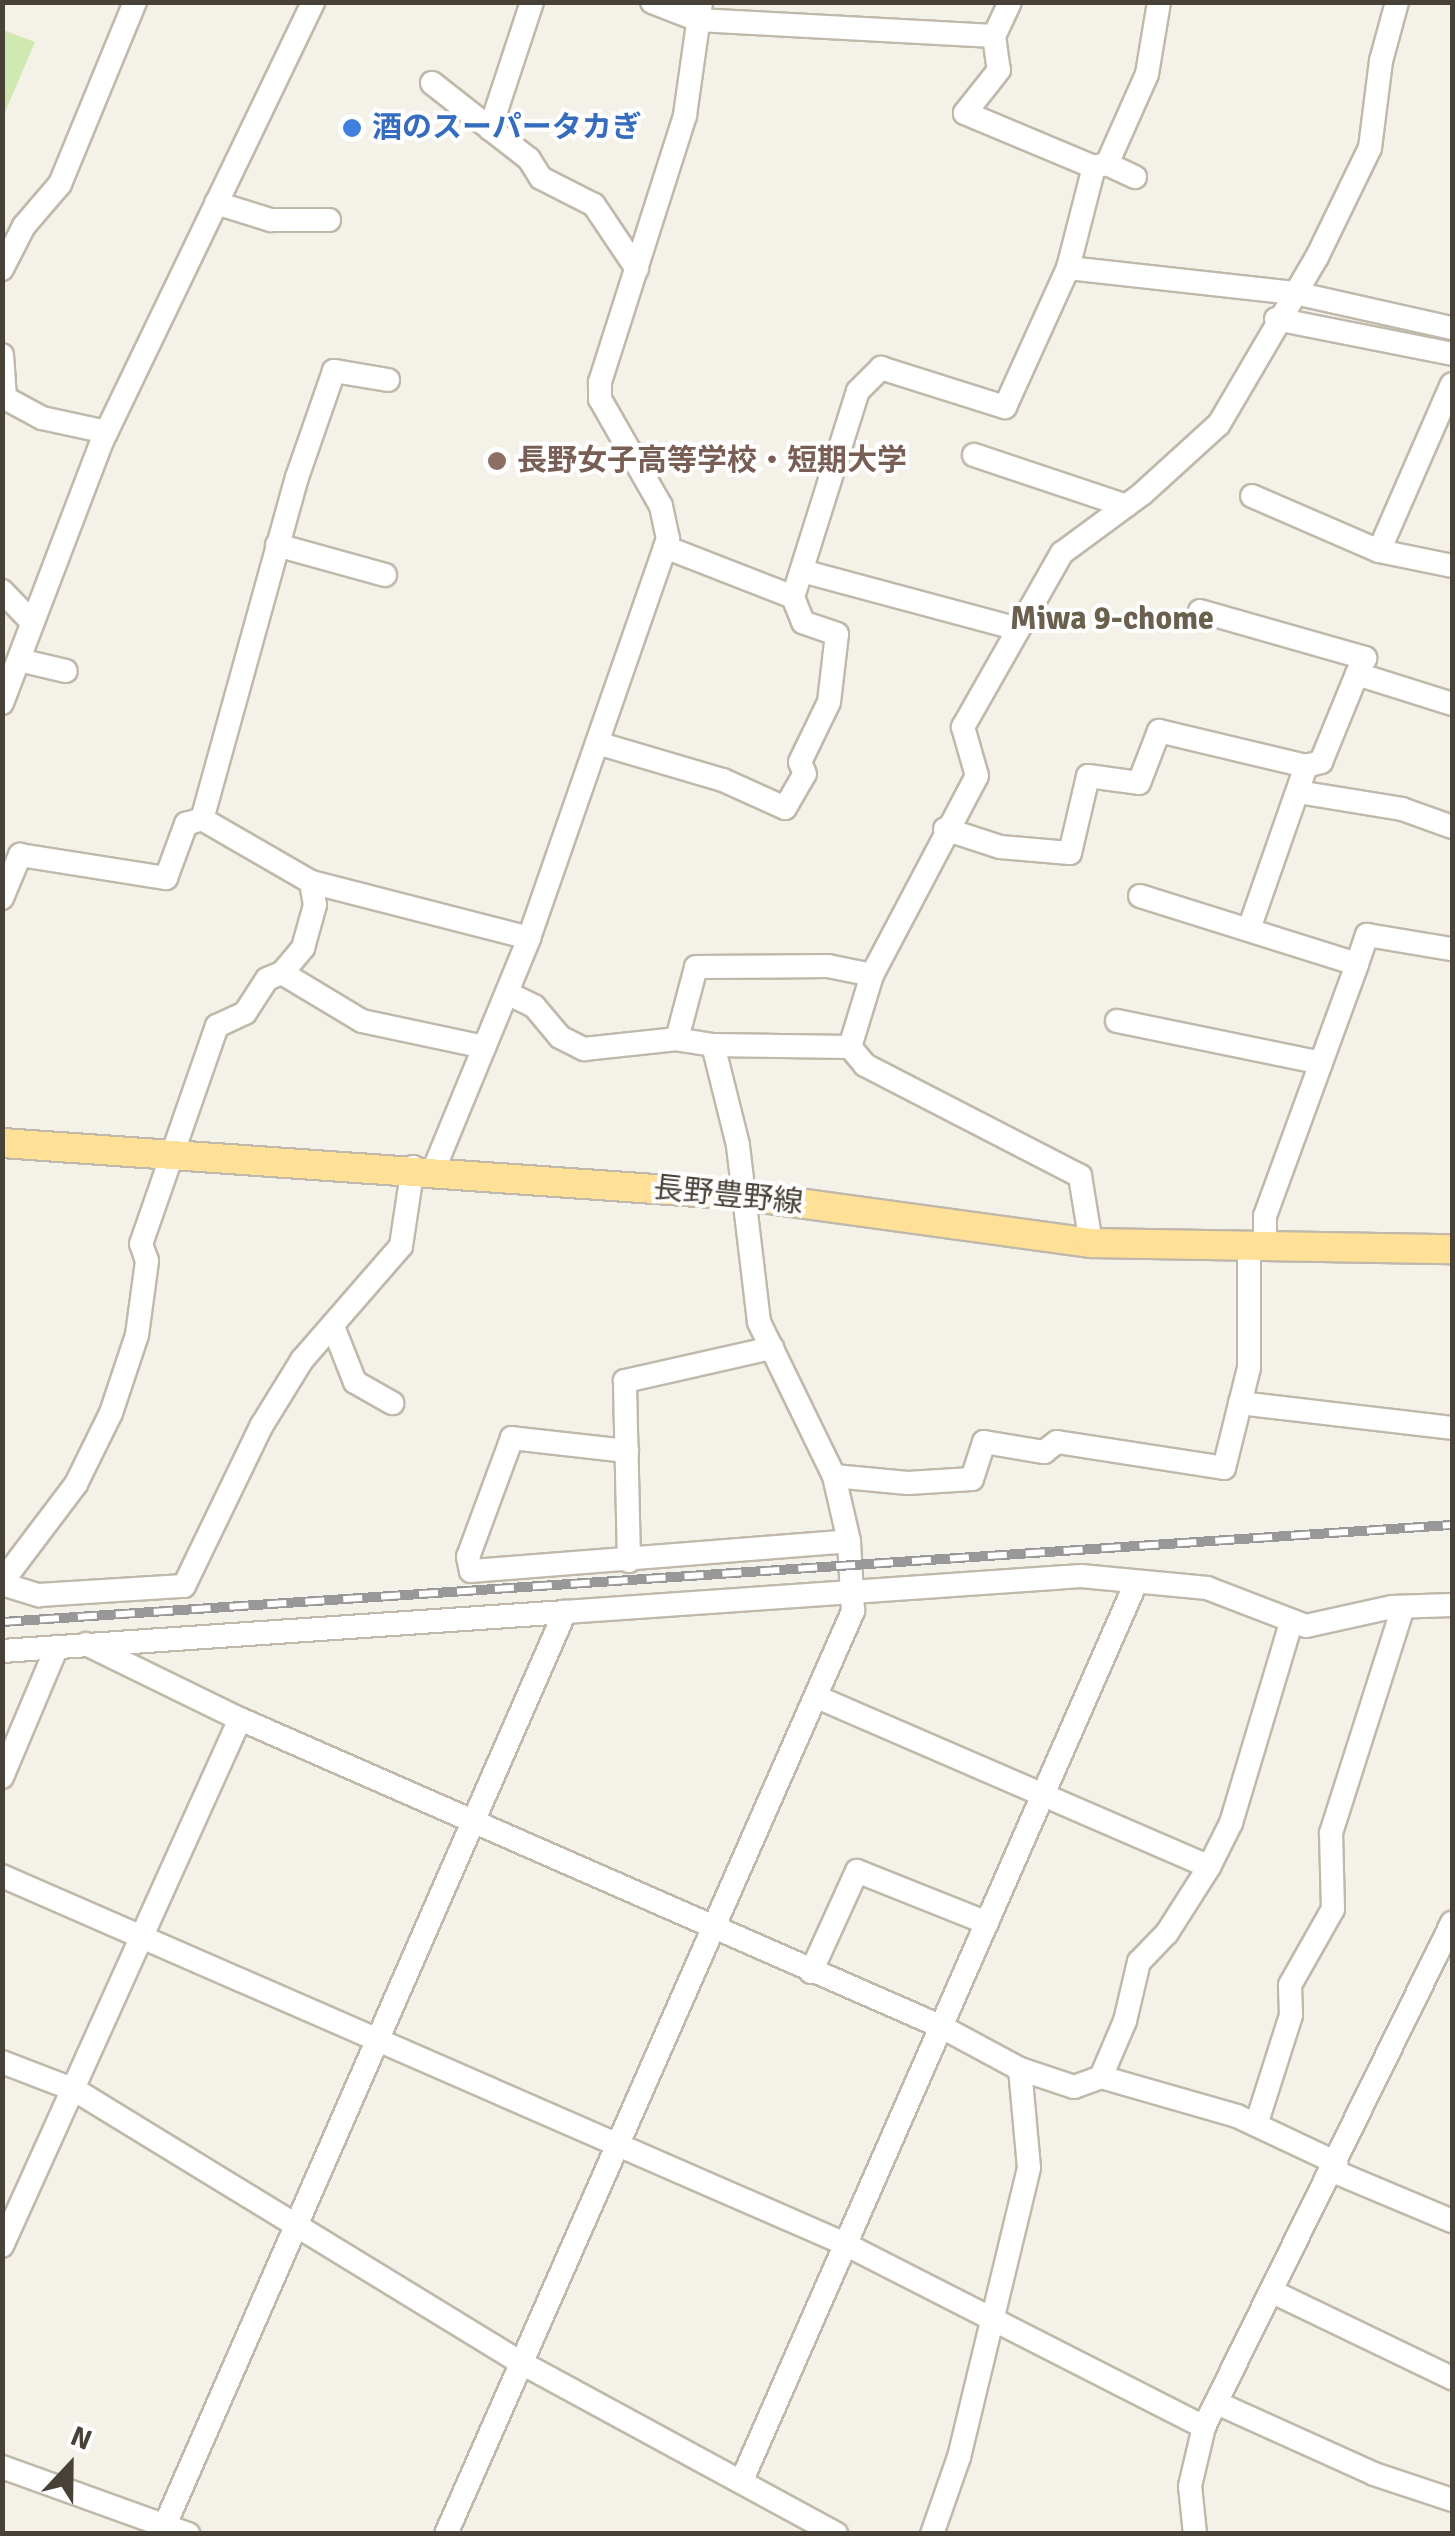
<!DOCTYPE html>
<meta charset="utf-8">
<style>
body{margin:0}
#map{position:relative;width:1455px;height:2536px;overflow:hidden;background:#f4f1e9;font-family:Signika,"Noto Sans JP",sans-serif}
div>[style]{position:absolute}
.green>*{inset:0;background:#d0e9b1}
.roads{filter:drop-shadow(2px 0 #c0b9ab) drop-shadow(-2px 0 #c0b9ab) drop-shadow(0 2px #c0b9ab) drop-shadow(0 -2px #c0b9ab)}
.minor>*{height:22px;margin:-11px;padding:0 11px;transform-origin:11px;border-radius:11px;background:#fff}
.major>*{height:28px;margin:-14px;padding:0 14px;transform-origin:14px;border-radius:14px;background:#ffe097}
.rail>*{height:10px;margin-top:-5px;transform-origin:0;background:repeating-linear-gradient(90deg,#fff 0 19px,#989898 0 38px);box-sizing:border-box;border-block:2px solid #989898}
.dots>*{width:28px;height:28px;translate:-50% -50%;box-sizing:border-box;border:5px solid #fff;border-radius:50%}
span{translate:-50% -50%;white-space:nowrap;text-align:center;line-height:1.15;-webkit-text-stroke:8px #fff;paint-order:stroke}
.shop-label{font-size:30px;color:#366cbe;font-weight:700}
.left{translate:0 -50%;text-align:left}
.education-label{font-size:30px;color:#785e54;font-weight:700}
.street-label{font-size:30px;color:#484137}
.neighbourhood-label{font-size:32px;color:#6b5f4e;font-weight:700}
.frame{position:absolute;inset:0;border:5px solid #484137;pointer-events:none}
.north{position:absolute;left:20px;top:2416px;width:100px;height:100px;-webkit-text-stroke:8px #fff;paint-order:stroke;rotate:22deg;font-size:28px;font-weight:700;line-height:40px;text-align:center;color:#484137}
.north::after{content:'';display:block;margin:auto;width:35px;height:45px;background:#484137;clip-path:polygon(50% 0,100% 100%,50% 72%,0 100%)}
</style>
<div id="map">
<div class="green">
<div style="clip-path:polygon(3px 30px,35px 42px,3px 117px)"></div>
</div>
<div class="roads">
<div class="minor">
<div style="left:652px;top:2px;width:49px;rotate:21.4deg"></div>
<div style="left:698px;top:20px;width:296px;rotate:3.1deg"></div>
<div style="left:1010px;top:2px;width:38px;rotate:115deg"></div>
<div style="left:994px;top:36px;width:34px;rotate:82deg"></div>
<div style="left:999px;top:70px;width:55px;rotate:128.3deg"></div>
<div style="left:965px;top:113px;width:140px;rotate:22.7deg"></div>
<div style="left:1094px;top:167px;width:13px;rotate:-13deg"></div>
<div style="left:1107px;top:164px;width:31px;rotate:25deg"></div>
<div style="left:432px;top:83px;width:123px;rotate:38.1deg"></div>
<div style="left:529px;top:159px;width:22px;rotate:58deg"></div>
<div style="left:541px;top:178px;width:59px;rotate:27deg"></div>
<div style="left:594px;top:205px;width:77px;rotate:56.1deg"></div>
<div style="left:490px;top:129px;width:134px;rotate:-71.7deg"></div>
<div style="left:1107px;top:164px;width:98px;rotate:-66deg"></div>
<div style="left:1147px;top:74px;width:73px;rotate:-80.5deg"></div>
<div style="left:216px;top:203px;width:58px;rotate:17.2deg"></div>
<div style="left:271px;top:220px;width:58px"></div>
<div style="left:1068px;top:268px;width:228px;rotate:6.3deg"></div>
<div style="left:1295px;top:293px;width:161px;rotate:12.6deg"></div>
<div style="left:2px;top:269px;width:48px;rotate:-62.9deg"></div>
<div style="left:24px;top:226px;width:55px;rotate:-49.4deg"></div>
<div style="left:60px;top:184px;width:197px;rotate:-67.6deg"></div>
<div style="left:1276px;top:319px;width:179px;rotate:11.2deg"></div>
<div style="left:2px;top:355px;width:43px;rotate:86deg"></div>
<div style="left:5px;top:398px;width:42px;rotate:28.4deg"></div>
<div style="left:42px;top:418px;width:66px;rotate:12.3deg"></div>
<div style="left:388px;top:380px;width:55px;rotate:-170.5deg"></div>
<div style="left:334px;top:371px;width:112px;rotate:109.2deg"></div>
<div style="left:297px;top:477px;width:355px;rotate:105.5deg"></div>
<div style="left:202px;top:819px;width:126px;rotate:30deg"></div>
<div style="left:311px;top:882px;width:225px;rotate:14.4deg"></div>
<div style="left:974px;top:455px;width:160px;rotate:18.5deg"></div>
<div style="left:1252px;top:496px;width:138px;rotate:23.4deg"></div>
<div style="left:1379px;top:551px;width:75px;rotate:11.6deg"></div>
<div style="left:277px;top:545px;width:112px;rotate:15.5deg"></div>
<div style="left:665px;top:547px;width:137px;rotate:21.3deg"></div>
<div style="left:793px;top:597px;width:216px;rotate:-72.5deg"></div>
<div style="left:858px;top:391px;width:33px;rotate:-45deg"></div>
<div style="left:881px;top:368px;width:130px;rotate:17.5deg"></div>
<div style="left:1005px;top:407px;width:153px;rotate:-65.6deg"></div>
<div style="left:1068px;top:268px;width:104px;rotate:-75.6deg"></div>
<div style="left:1379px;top:551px;width:182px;rotate:-66.4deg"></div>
<div style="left:802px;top:571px;width:220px;rotate:15deg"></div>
<div style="left:2px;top:591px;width:43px;rotate:45.9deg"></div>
<div style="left:1200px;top:611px;width:172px;rotate:15.9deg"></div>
<div style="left:1365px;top:658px;width:18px;rotate:117deg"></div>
<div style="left:19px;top:660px;width:48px;rotate:13.2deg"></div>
<div style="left:2px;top:703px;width:283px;rotate:-69.1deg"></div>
<div style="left:103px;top:439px;width:485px;rotate:-64.3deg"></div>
<div style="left:597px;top:743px;width:131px;rotate:16.4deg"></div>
<div style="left:723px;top:780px;width:68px;rotate:24.3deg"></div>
<div style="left:785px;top:808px;width:39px;rotate:-60deg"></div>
<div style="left:805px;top:774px;width:13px;rotate:-113deg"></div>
<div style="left:800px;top:762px;width:67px;rotate:-64.2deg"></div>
<div style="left:829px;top:702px;width:68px;rotate:-83.3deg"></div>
<div style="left:837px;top:634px;width:36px;rotate:-161deg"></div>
<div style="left:803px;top:622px;width:27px;rotate:-112deg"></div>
<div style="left:1298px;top:792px;width:105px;rotate:9.3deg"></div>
<div style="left:1402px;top:809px;width:53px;rotate:19.8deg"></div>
<div style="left:945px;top:829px;width:58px;rotate:18.1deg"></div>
<div style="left:1000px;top:847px;width:70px;rotate:4.9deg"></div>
<div style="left:1070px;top:853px;width:79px;rotate:-76.8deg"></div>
<div style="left:1088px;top:776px;width:51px;rotate:7.8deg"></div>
<div style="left:1139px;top:783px;width:56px;rotate:-69deg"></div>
<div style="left:1159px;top:731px;width:151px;rotate:13.4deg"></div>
<div style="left:1306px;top:766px;width:16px;rotate:-15deg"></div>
<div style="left:1321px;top:762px;width:95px;rotate:-67.8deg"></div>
<div style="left:1357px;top:674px;width:100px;rotate:17.5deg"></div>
<div style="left:1140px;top:896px;width:227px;rotate:17.4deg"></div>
<div style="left:1357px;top:964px;width:31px;rotate:-71deg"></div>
<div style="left:1367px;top:935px;width:86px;rotate:9.4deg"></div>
<div style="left:2px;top:898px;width:47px;rotate:-67.3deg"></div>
<div style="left:20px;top:855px;width:148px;rotate:9deg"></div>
<div style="left:166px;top:878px;width:58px;rotate:-69.7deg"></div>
<div style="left:186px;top:824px;width:17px;rotate:-17deg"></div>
<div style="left:1249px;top:929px;width:173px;rotate:-70.7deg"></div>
<div style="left:282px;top:973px;width:93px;rotate:31deg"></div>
<div style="left:362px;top:1021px;width:125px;rotate:12deg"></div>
<div style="left:507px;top:993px;width:30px;rotate:26deg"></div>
<div style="left:534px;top:1006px;width:40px;rotate:50deg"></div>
<div style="left:560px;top:1037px;width:27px;rotate:27deg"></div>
<div style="left:584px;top:1049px;width:94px;rotate:-6.1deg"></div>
<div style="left:1117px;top:1021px;width:208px;rotate:11.6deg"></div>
<div style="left:713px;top:1045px;width:36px;rotate:-171deg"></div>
<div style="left:677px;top:1039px;width:74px;rotate:-75.2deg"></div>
<div style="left:696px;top:967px;width:132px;rotate:-0.4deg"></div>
<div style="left:828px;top:966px;width:45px;rotate:11.6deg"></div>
<div style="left:850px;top:1047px;width:23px;rotate:50deg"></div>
<div style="left:865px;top:1065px;width:242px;rotate:27.3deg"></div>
<div style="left:1080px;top:1176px;width:68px;rotate:80.7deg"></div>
<div style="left:434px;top:1169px;width:250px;rotate:-67.6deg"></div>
<div style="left:529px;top:938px;width:423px;rotate:-70.8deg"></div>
<div style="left:668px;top:539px;width:34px;rotate:-102deg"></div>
<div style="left:661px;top:506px;width:123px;rotate:-119.7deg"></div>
<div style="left:600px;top:399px;width:17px;rotate:-90deg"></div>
<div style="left:600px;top:382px;width:280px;rotate:-72.3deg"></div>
<div style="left:685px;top:115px;width:114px;rotate:-81.9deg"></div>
<div style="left:1265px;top:1249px;width:33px;rotate:-90deg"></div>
<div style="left:1265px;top:1216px;width:268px;rotate:-69.9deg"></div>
<div style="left:334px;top:1329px;width:57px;rotate:68.4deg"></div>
<div style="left:355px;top:1382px;width:43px;rotate:29.6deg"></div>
<div style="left:1240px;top:1403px;width:213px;rotate:6.7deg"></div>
<div style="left:627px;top:1451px;width:116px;rotate:-173.6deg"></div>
<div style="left:512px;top:1438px;width:127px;rotate:110.3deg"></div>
<div style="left:468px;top:1557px;width:14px;rotate:78deg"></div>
<div style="left:471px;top:1571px;width:379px;rotate:-4.5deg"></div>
<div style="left:834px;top:1476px;width:74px;rotate:5.4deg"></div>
<div style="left:908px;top:1483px;width:64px;rotate:-3.6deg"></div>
<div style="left:972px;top:1479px;width:39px;rotate:-72deg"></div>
<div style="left:984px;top:1442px;width:61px;rotate:9.5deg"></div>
<div style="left:1044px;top:1452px;width:16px;rotate:-38deg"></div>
<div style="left:1057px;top:1442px;width:169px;rotate:8.8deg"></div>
<div style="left:1224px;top:1468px;width:103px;rotate:-76deg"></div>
<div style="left:1249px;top:1368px;width:119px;rotate:-90deg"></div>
<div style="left:629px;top:1561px;width:180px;rotate:-91.3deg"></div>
<div style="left:625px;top:1381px;width:151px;rotate:-12.7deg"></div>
<div style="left:2px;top:1582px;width:123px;rotate:-52.9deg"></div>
<div style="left:76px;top:1484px;width:79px;rotate:-63.8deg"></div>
<div style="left:111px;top:1413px;width:82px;rotate:-71.6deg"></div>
<div style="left:137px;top:1335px;width:75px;rotate:-82.3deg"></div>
<div style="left:147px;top:1261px;width:18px;rotate:-109deg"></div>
<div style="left:141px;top:1244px;width:231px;rotate:-70.8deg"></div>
<div style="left:217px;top:1026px;width:31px;rotate:-25deg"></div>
<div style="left:245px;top:1013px;width:40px;rotate:-57.1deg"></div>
<div style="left:267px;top:979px;width:16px;rotate:-22deg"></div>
<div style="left:282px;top:973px;width:33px;rotate:-50deg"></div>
<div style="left:303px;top:948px;width:45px;rotate:-74.4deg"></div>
<div style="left:315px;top:905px;width:23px;rotate:-100deg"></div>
<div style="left:2px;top:1584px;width:39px;rotate:17deg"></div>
<div style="left:39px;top:1595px;width:145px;rotate:-3.6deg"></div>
<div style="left:184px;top:1586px;width:179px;rotate:-64.2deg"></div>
<div style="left:262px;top:1425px;width:76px;rotate:-58.4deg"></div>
<div style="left:302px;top:1360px;width:151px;rotate:-49deg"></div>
<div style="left:401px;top:1246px;width:80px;rotate:-81.4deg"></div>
<div style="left:86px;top:1644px;width:171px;rotate:26deg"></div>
<div style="left:240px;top:1719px;width:767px;rotate:23.69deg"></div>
<div style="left:942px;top:2027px;width:89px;rotate:28.3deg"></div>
<div style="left:1020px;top:2069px;width:99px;rotate:84.8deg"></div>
<div style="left:1029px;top:2168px;width:297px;rotate:103.6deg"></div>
<div style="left:959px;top:2457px;width:82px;rotate:109.3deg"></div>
<div style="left:2px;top:1651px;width:564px;rotate:-3.96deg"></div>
<div style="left:817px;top:1697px;width:427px;rotate:23.4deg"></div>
<div style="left:1209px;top:1867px;width:49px;rotate:-63.4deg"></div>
<div style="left:1231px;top:1823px;width:209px;rotate:-73.3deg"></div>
<div style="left:2px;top:1777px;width:141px;rotate:-67.1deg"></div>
<div style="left:2px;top:1876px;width:920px;rotate:23.58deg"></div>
<div style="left:845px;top:2244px;width:403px;rotate:27deg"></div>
<div style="left:811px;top:1972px;width:111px;rotate:-65.5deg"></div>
<div style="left:857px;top:1871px;width:140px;rotate:21.8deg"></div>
<div style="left:2px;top:2062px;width:78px;rotate:21deg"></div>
<div style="left:75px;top:2090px;width:519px;rotate:31.46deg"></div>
<div style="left:518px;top:2361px;width:362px;rotate:28.5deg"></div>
<div style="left:1020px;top:2069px;width:57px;rotate:18.4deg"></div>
<div style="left:1074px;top:2087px;width:29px;rotate:-20deg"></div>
<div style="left:1101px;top:2077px;width:61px;rotate:-66.8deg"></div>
<div style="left:1125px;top:2021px;width:61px;rotate:-76.7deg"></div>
<div style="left:1139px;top:1962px;width:40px;rotate:-46deg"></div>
<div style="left:1167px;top:1933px;width:78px;rotate:-57.5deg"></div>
<div style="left:1101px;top:2077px;width:141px;rotate:16deg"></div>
<div style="left:1237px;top:2116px;width:110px;rotate:25.2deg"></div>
<div style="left:1256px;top:2125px;width:115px;rotate:-72.3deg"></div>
<div style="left:1291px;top:2015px;width:30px;rotate:-92deg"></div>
<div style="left:1290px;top:1985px;width:87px;rotate:-60.5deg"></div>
<div style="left:1333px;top:1909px;width:76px;rotate:-91.5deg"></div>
<div style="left:1331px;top:1833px;width:237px;rotate:-72.3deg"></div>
<div style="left:1333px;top:2171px;width:129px;rotate:22.8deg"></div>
<div style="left:2px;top:2246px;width:578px;rotate:-65.7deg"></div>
<div style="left:1273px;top:2292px;width:199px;rotate:25.7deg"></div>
<div style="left:1217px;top:2403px;width:172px;rotate:24.3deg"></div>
<div style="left:1374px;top:2474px;width:82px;rotate:18.4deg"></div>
<div style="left:2px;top:2467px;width:198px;rotate:19.8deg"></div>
<div style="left:742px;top:2480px;width:977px;rotate:-66.29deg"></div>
<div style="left:161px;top:2534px;width:1007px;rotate:-66.34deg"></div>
<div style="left:565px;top:1612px;width:517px;rotate:-3.99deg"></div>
<div style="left:1081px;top:1576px;width:127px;rotate:5.4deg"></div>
<div style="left:1207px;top:1588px;width:106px;rotate:21deg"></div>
<div style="left:1306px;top:1626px;width:88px;rotate:-12.5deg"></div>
<div style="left:1392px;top:1607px;width:60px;rotate:-1.9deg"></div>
<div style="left:446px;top:2534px;width:1009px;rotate:-66.2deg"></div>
<div style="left:853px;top:1611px;width:70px;rotate:-93.3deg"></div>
<div style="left:849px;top:1541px;width:67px;rotate:-103deg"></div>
<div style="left:834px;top:1476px;width:171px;rotate:-116deg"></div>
<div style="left:759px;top:1322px;width:178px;rotate:-96.8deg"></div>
<div style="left:738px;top:1145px;width:103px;rotate:-104deg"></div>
<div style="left:713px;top:1045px;width:137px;rotate:0.8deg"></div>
<div style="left:850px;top:1047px;width:75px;rotate:-73deg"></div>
<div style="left:872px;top:975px;width:225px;rotate:-62.2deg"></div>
<div style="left:977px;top:776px;width:51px;rotate:-105.9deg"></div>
<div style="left:963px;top:727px;width:200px;rotate:-60.4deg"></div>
<div style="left:1062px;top:553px;width:99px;rotate:-36.4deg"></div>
<div style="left:1142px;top:494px;width:104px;rotate:-42.3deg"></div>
<div style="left:1219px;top:424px;width:194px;rotate:-59.6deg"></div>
<div style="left:1317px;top:257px;width:121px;rotate:-64.1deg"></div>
<div style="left:1370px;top:148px;width:88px;rotate:-82.8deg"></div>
<div style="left:1381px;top:61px;width:61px;rotate:-74.8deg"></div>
<div style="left:1195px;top:2534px;width:48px;rotate:-95.9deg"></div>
<div style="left:1190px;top:2486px;width:61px;rotate:-76.7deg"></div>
<div style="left:1204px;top:2427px;width:562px;rotate:-63.8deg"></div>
</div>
<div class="major">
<div style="left:2px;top:1143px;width:740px;rotate:4.03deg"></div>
<div style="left:740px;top:1195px;width:354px;rotate:7.8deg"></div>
<div style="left:1091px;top:1243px;width:361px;rotate:1deg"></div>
</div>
</div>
<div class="rail">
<div style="left:2px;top:1622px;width:1453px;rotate:-3.83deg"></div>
</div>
<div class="dots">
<div style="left:352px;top:128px;background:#3f7fe0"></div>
<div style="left:497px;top:461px;background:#8d6e63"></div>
</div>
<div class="shop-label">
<span class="left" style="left:372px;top:128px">酒のスーパータカぎ</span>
</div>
<div class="education-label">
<span class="left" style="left:517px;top:461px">長野女子高等学校・短期大学</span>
</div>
<div class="street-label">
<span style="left:728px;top:1196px;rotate:6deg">長野豊野線</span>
</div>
<div class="neighbourhood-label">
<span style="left:1112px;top:619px">Miwa 9-chome</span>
</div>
<div class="frame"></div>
<div class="north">N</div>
</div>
